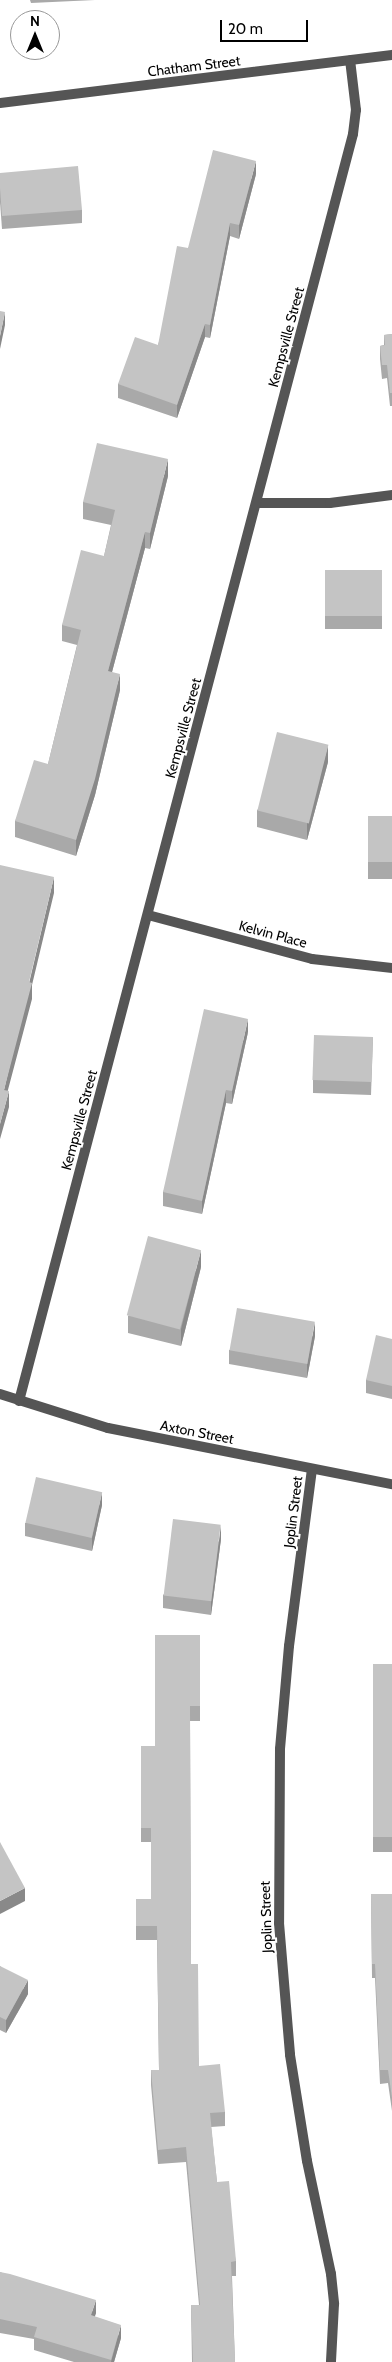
<!DOCTYPE html>
<style>
body{margin:0}
#map{position:relative;width:392px;height:2362px;overflow:hidden;background:#fff;font-family:Cabin,sans-serif}
div>[style]{position:absolute}
.minor>*{height:10px;margin:-5px;padding:0 5px;transform-origin:5px;border-radius:5px;background:#555}
.wall>*{inset:0;background:#a9a9a9;transform-origin:0 0}
.shaded-wall>*{inset:0;background:#898989}
.building>*{inset:0;background:#c4c4c4;transform-origin:0 0}
span{translate:-50% -50%;white-space:nowrap;text-align:center;line-height:1.15;-webkit-text-stroke:4px #fff;paint-order:stroke}
.street-label{font-size:14px;color:#000}
.north{position:absolute;left:10px;top:10px;width:50px;height:50px;box-sizing:border-box;background:#fff;border:1px solid #999;border-radius:50%;rotate:0deg;font-size:14px;font-weight:700;line-height:20px;text-align:center;color:#000}
.north::after{content:'';display:block;margin:auto;width:18px;height:22px;background:#000;clip-path:polygon(50% 0,100% 100%,50% 72%,0 100%)}
.scale{position:absolute;left:220px;top:20px;width:88px;height:22px;box-sizing:border-box;border:2px solid #000;border-top:0;padding-left:6px;font-size:15px;line-height:18px;white-space:nowrap;color:#000;-webkit-text-stroke:4px #fff;paint-order:stroke}
</style>
<div id="map">
<div class="minor">
<div style="left:0;top:103px;width:395px;rotate:-7deg"></div>
<div style="left:257px;top:503px;width:73px"></div>
<div style="left:330px;top:503px;width:63px;rotate:-7.4deg"></div>
<div style="left:148px;top:915px;width:170px;rotate:15deg"></div>
<div style="left:312px;top:959px;width:81px;rotate:6.4deg"></div>
<div style="left:0;top:1394px;width:113px;rotate:17.5deg"></div>
<div style="left:108px;top:1428px;width:289px;rotate:11.2deg"></div>
<div style="left:19px;top:1401px;width:1310px;rotate:-75.23deg"></div>
<div style="left:353px;top:134px;width:24px;rotate:-83deg"></div>
<div style="left:356px;top:110px;width:50px;rotate:-96.8deg"></div>
<div style="left:312px;top:1469px;width:178px;rotate:97.4deg"></div>
<div style="left:289px;top:1646px;width:103px;rotate:95deg"></div>
<div style="left:280px;top:1749px;width:174px;rotate:90.3deg"></div>
<div style="left:279px;top:1923px;width:132px;rotate:85.2deg"></div>
<div style="left:290px;top:2055px;width:107px;rotate:80.9deg"></div>
<div style="left:307px;top:2161px;width:116px;rotate:78deg"></div>
<div style="left:331px;top:2274px;width:30px;rotate:84deg"></div>
<div style="left:334px;top:2304px;width:58px;rotate:93deg"></div>
</div>
<div class="wall">
<div style="clip-path:polygon(30px 0,95px 0,31px 3px)"></div>
<div style="clip-path:polygon(0 173px,82px 210px,82px 223px,2px 229px,0 202px)"></div>
<div style="clip-path:polygon(256px 174px,239px 239px,230px 236px,210px 338px,205px 337px,177px 418px,118px 398px,118px 384px,158px 345px,188px 248px)"></div>
<div style="clip-path:polygon(392px 334px,392px 406px,390px 406px,387px 378px,382px 379px,380px 359px,380px 346px,384px 345px,384px 335px)"></div>
<div style="clip-path:polygon(168px 476px,150px 549px,145px 548px,112px 672px,120px 690px,95px 795px,76px 856px,15px 837px,15px 821px,48px 764px,77px 645px,62px 641px,62px 625px,104px 556px,111px 525px,83px 519px,83px 502px)"></div>
<div style="left:325px;top:570px;width:57px;height:59px"></div>
<div style="clip-path:polygon(328px 762px,307px 840px,257px 827px,257px 810px)"></div>
<div style="left:368px;top:816px;width:24px;height:63px"></div>
<div style="clip-path:polygon(248px 1032px,232px 1104px,226px 1103px,202px 1214px,163px 1206px,163px 1192px)"></div>
<div style="clip-path:polygon(373px 1037px,371px 1095px,313px 1093px,313px 1080px)"></div>
<div style="clip-path:polygon(201px 1267px,181px 1346px,128px 1333px,128px 1316px)"></div>
<div style="clip-path:polygon(315px 1336px,307px 1378px,229px 1364px,229px 1350px)"></div>
<div style="clip-path:polygon(392px 1339px,392px 1399px,366px 1393px,366px 1380px)"></div>
<div style="clip-path:polygon(102px 1505px,92px 1551px,25px 1536px,25px 1523px)"></div>
<div style="clip-path:polygon(221px 1539px,211px 1615px,163px 1608px,163px 1595px)"></div>
<div style="clip-path:polygon(200px 1635px,200px 1721px,190px 1721px,191px 1964px,199px 2066px,225px 2112px,225px 2126px,211px 2127px,217px 2182px,236px 2261px,236px 2276px,232px 2276px,235px 2362px,192px 2362px,191px 2305px,199px 2305px,186px 2162px,158px 2164px,151px 2085px,151px 2070px,159px 2070px,157px 1940px,136px 1940px,136px 1899px,151px 1899px,151px 1842px,141px 1842px,141px 1746px,155px 1746px)"></div>
<div style="left:373px;top:1664px;width:19px;height:188px"></div>
<div style="clip-path:polygon(371px 1894px,392px 1894px,392px 2111px,388px 2083px,380px 2084px,375px 1978px,372px 1978px)"></div>
<div style="clip-path:polygon(0 1966px,28px 1994px,6px 2033px,0 2030px)"></div>
<div style="clip-path:polygon(0 2272px,96px 2313px,94px 2317px,121px 2338px,114px 2362px,74px 2362px,34px 2350px,34px 2339px,0 2333px)"></div>
</div>
<div class="shaded-wall">
<div style="clip-path:polygon(256px 161px,256px 174px,239px 239px,239px 225px)"></div>
<div style="clip-path:polygon(230px 223px,230px 236px,210px 338px,210px 325px)"></div>
<div style="clip-path:polygon(5px 312px,5px 325px,0 349px,0 336px)"></div>
<div style="clip-path:polygon(205px 324px,205px 337px,177px 418px,177px 405px)"></div>
<div style="clip-path:polygon(168px 459px,168px 476px,150px 549px,150px 533px)"></div>
<div style="clip-path:polygon(145px 532px,145px 548px,108px 687px,108px 671px)"></div>
<div style="clip-path:polygon(120px 674px,120px 690px,95px 795px,76px 856px,76px 840px)"></div>
<div style="clip-path:polygon(328px 745px,328px 762px,307px 840px,307px 823px)"></div>
<div style="clip-path:polygon(54px 877px,54px 893px,32px 985px,32px 999px,4px 1105px,4px 1090px)"></div>
<div style="clip-path:polygon(248px 1019px,248px 1032px,232px 1104px,232px 1091px)"></div>
<div style="clip-path:polygon(226px 1090px,226px 1103px,202px 1214px,202px 1201px)"></div>
<div style="clip-path:polygon(9px 1091px,9px 1107px,0 1139px,0 1124px)"></div>
<div style="clip-path:polygon(201px 1250px,201px 1267px,181px 1346px,181px 1329px)"></div>
<div style="clip-path:polygon(315px 1322px,315px 1336px,307px 1378px,307px 1365px)"></div>
<div style="clip-path:polygon(102px 1492px,102px 1505px,92px 1551px,92px 1538px)"></div>
<div style="clip-path:polygon(221px 1525px,221px 1539px,211px 1615px,211px 1602px)"></div>
<div style="clip-path:polygon(25px 1888px,25px 1901px,0 1914px,0 1901px)"></div>
<div style="clip-path:polygon(28px 1980px,28px 1994px,6px 2033px,6px 2020px)"></div>
<div style="clip-path:polygon(96px 2300px,96px 2313px,91px 2329px,91px 2315px)"></div>
<div style="clip-path:polygon(121px 2325px,121px 2338px,114px 2362px,111px 2362px)"></div>
</div>
<div class="building">
<div style="clip-path:polygon(213px 150px,256px 161px,239px 225px,230px 223px,210px 325px,205px 324px,177px 405px,118px 384px,135px 337px,158px 345px,177px 246px,188px 248px)"></div>
<div style="clip-path:polygon(78px 166px,82px 210px,2px 216px,0 188px,0 173px)"></div>
<div style="clip-path:polygon(0 311px,5px 312px,0 336px)"></div>
<div style="clip-path:polygon(392px 334px,392px 393px,390px 393px,387px 365px,382px 365px,380px 346px,385px 345px,384px 335px)"></div>
<div style="clip-path:polygon(97px 443px,168px 459px,150px 533px,145px 532px,108px 671px,120px 674px,95px 779px,76px 840px,15px 821px,34px 760px,48px 764px,81px 630px,62px 625px,81px 550px,104px 556px,115px 510px,83px 502px)"></div>
<div style="left:325px;top:570px;width:57px;height:46px"></div>
<div style="left:277px;top:732px;width:53px;height:81px;rotate:14deg"></div>
<div style="left:368px;top:816px;width:24px;height:46px"></div>
<div style="clip-path:polygon(0 865px,54px 877px,29px 982px,32px 983px,4px 1090px,9px 1091px,0 1124px)"></div>
<div style="clip-path:polygon(204px 1009px,248px 1019px,232px 1091px,226px 1090px,202px 1201px,163px 1192px)"></div>
<div style="left:314px;top:1035px;width:59px;height:45px;rotate:2deg"></div>
<div style="left:148px;top:1236px;width:55px;height:82px;rotate:15deg"></div>
<div style="left:237px;top:1308px;width:79px;height:43px;rotate:10deg"></div>
<div style="clip-path:polygon(376px 1335px,392px 1339px,392px 1386px,366px 1380px)"></div>
<div style="left:36px;top:1477px;width:68px;height:47px;rotate:13deg"></div>
<div style="left:173px;top:1519px;width:48px;height:77px;rotate:7deg"></div>
<div style="clip-path:polygon(155px 1635px,200px 1635px,200px 1706px,190px 1706px,191px 1964px,198px 1964px,199px 2066px,220px 2064px,225px 2112px,210px 2113px,217px 2182px,229px 2181px,236px 2261px,231px 2262px,235px 2362px,193px 2362px,191px 2305px,200px 2305px,186px 2147px,158px 2150px,151px 2070px,159px 2070px,157px 1926px,136px 1926px,136px 1899px,151px 1899px,151px 1828px,141px 1828px,141px 1746px,155px 1746px)"></div>
<div style="left:373px;top:1664px;width:19px;height:173px"></div>
<div style="clip-path:polygon(0 1842px,25px 1888px,0 1901px)"></div>
<div style="clip-path:polygon(371px 1894px,392px 1894px,392px 2098px,388px 2070px,380px 2070px,375px 1964px,372px 1964px)"></div>
<div style="clip-path:polygon(0 1966px,28px 1980px,6px 2020px,0 2017px)"></div>
<div style="clip-path:polygon(0 2272px,10px 2274px,96px 2300px,91px 2315px,121px 2325px,111px 2360px,34px 2337px,37px 2327px,0 2319px)"></div>
</div>
<div class="street-label">
<span style="left:194px;top:66px;rotate:-7deg">Chatham Street</span>
<span style="left:286px;top:337px;rotate:-75deg">Kempsville Street</span>
<span style="left:183px;top:728px;rotate:-75deg">Kempsville Street</span>
<span style="left:273px;top:934px;rotate:15deg">Kelvin Place</span>
<span style="left:79px;top:1120px;rotate:-75deg">Kempsville Street</span>
<span style="left:197px;top:1432px;rotate:11deg">Axton Street</span>
<span style="left:293px;top:1512px;rotate:-83deg">Joplin Street</span>
<span style="left:266px;top:1917px;rotate:-92deg">Joplin Street</span>
</div>
<div class="north">N</div>
<div class="scale">20 m</div>
</div>
